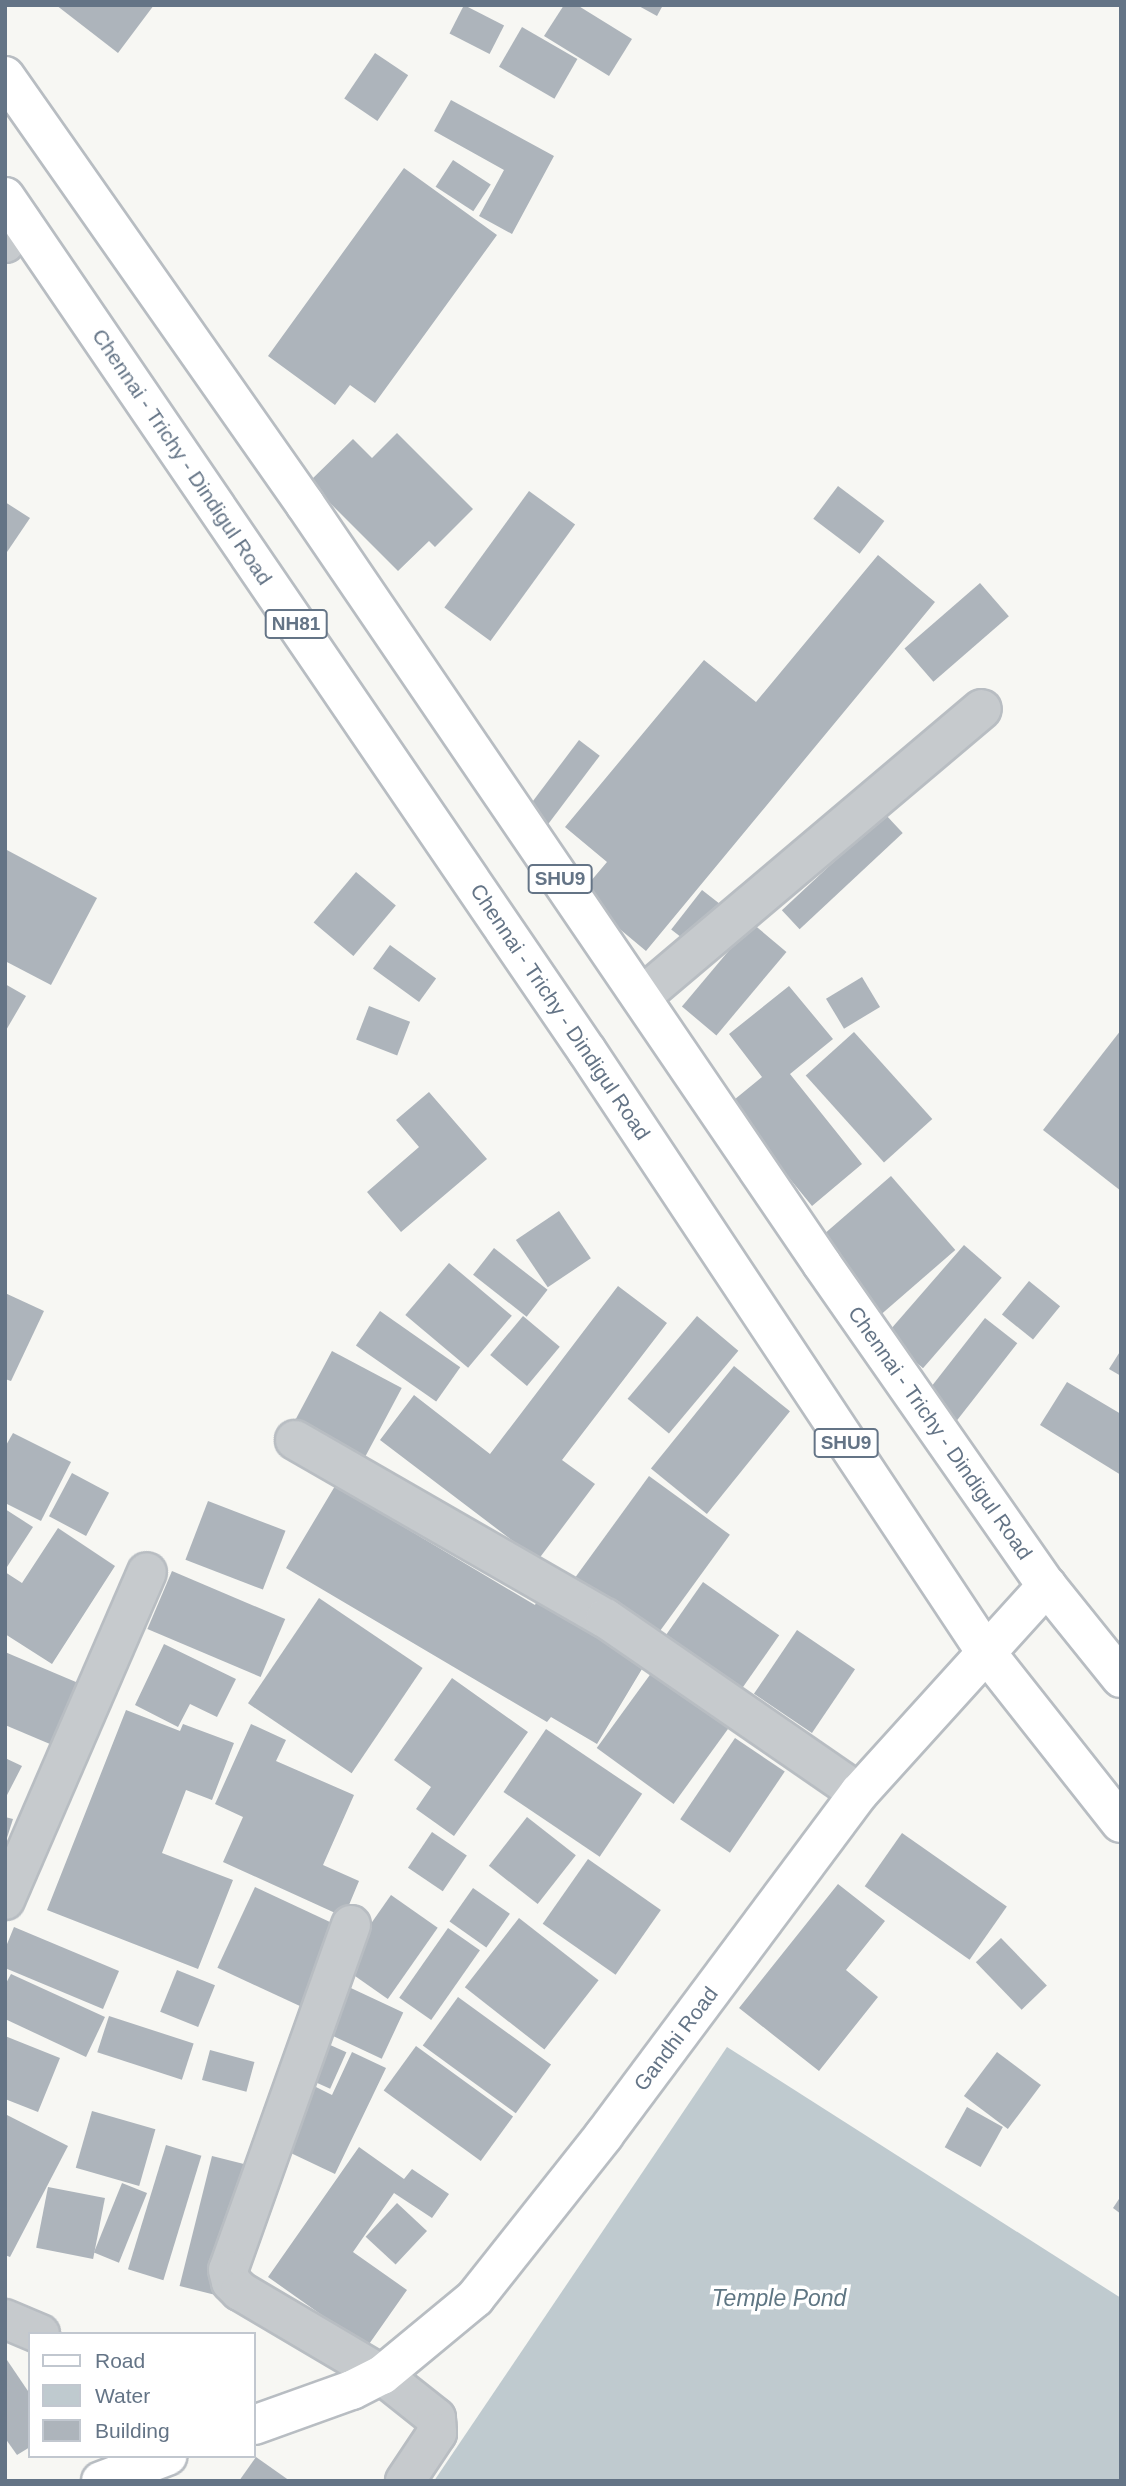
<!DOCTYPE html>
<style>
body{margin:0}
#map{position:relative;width:1126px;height:2486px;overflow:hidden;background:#f7f7f3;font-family:Arial,sans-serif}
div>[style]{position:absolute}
.water>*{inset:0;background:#bfcacf}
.building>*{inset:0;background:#adb4bb;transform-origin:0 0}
.roads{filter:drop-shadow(2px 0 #b8bdc2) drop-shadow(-2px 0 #b8bdc2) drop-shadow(0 2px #b8bdc2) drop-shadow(0 -2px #b8bdc2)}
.minor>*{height:38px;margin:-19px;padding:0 19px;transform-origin:19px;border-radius:19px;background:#c6cacd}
.secondary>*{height:38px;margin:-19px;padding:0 19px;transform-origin:19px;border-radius:19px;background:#fff}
.trunk>*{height:38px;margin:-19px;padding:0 19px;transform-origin:19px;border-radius:19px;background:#fff}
span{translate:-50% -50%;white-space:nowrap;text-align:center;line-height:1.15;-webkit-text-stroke:7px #fff;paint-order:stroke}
.shield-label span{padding:2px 5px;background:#fff;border:2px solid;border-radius:5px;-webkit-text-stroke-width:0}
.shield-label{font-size:19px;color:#647486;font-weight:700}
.street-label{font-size:21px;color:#647486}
.water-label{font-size:23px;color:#5f7683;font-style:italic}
.frame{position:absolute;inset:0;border:7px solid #647486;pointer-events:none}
.legend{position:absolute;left:28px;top:2332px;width:228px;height:126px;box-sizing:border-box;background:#fff;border:2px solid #c1c7cf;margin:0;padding:9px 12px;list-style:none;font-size:21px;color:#647486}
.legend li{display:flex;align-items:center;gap:14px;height:35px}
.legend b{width:35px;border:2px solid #c1c7cf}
</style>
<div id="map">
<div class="water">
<div style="clip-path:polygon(727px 2047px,1121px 2298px,1121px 2481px,434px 2481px)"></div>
</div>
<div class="building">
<div style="clip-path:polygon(56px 5px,154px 5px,118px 53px)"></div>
<div style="left:464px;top:5px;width:45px;height:32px;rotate:27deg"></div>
<div style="clip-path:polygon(564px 5px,577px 5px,632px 39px,609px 76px,544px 36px)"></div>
<div style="clip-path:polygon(637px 5px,663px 5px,657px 16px)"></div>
<div style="left:522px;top:27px;width:64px;height:46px;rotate:30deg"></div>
<div style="left:375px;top:53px;width:40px;height:55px;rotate:34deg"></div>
<div style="clip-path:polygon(451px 100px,554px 156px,512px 234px,479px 216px,504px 170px,434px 131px)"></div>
<div style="left:453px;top:160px;width:45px;height:32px;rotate:33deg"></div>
<div style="clip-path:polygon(404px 168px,497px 235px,375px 403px,350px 385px,335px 405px,268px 356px)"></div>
<div style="clip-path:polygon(397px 433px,473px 509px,435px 547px,429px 541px,398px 571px,309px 482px,353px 439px,372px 458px)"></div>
<div style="left:838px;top:486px;width:58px;height:41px;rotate:37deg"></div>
<div style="left:529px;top:491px;width:57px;height:144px;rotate:36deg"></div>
<div style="clip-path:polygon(5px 502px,30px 518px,5px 555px)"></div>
<div style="clip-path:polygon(878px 555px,935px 602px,646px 951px,579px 895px,607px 862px,565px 827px,704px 660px,756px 702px)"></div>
<div style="left:980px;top:583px;width:44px;height:100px;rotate:49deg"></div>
<div style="left:579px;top:740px;width:26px;height:95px;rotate:37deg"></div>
<div style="left:885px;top:814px;width:26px;height:141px;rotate:47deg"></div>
<div style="clip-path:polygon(5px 849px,97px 898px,51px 985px,5px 961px)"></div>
<div style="left:356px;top:872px;width:52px;height:66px;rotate:40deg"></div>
<div style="left:702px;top:890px;width:24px;height:50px;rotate:38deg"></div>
<div style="left:752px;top:923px;width:45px;height:109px;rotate:40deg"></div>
<div style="left:390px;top:945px;width:57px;height:29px;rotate:36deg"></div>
<div style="left:862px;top:977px;width:35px;height:42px;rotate:59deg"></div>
<div style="clip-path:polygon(5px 984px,26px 996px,5px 1032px)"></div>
<div style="clip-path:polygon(789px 986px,833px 1039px,790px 1074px,862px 1164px,812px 1206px,729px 1104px,762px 1077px,729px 1034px)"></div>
<div style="left:369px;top:1006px;width:44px;height:36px;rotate:21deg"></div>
<div style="clip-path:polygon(1121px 1030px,1121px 1191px,1043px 1130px)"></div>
<div style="left:854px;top:1032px;width:117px;height:65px;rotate:48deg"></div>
<div style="clip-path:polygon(429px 1092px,487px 1159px,401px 1232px,367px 1192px,419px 1147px,396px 1120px)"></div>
<div style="left:891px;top:1176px;width:98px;height:100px;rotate:49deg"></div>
<div style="left:559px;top:1211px;width:57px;height:52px;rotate:56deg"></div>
<div style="left:964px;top:1245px;width:50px;height:120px;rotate:41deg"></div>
<div style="left:494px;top:1248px;width:68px;height:34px;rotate:38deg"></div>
<div style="left:449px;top:1263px;width:82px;height:68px;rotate:40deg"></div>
<div style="left:1029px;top:1281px;width:40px;height:43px;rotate:39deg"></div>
<div style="clip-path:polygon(618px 1286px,667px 1323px,562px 1460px,595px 1484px,538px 1560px,380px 1440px,414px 1395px,490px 1454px)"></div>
<div style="clip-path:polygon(5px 1293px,44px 1311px,11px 1381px,5px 1379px)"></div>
<div style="left:380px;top:1311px;width:98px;height:42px;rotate:35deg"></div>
<div style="left:523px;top:1316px;width:48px;height:51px;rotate:40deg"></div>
<div style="left:697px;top:1316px;width:54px;height:108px;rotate:40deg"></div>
<div style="left:985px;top:1318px;width:41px;height:101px;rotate:38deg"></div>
<div style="clip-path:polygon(1121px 1350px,1121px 1376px,1109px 1369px)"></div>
<div style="left:332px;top:1351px;width:79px;height:79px;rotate:28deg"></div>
<div style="left:734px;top:1366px;width:72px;height:132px;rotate:39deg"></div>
<div style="clip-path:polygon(1067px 1382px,1121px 1414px,1121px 1475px,1040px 1425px)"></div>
<div style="clip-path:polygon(13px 1433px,71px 1462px,41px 1521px,5px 1503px,5px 1447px)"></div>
<div style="left:72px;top:1473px;width:42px;height:49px;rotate:28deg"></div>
<div style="left:649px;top:1476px;width:100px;height:128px;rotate:36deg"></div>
<div style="clip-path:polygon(335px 1486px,535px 1605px,537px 1600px,645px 1664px,597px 1744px,551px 1717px,547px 1722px,286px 1568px)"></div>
<div style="left:208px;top:1501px;width:83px;height:63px;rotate:21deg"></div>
<div style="clip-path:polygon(5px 1509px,33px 1527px,5px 1570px)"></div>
<div style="clip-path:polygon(58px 1528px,115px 1566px,52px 1664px,5px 1634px,5px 1572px,22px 1583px)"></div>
<div style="left:172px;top:1571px;width:123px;height:63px;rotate:23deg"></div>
<div style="left:703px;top:1582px;width:93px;height:67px;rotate:35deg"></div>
<div style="left:319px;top:1598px;width:125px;height:127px;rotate:34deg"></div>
<div style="left:797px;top:1630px;width:70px;height:77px;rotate:34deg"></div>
<div style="clip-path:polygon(164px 1644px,236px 1679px,217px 1717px,190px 1704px,178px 1727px,135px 1705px)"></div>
<div style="clip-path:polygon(5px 1652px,83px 1685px,57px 1747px,5px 1725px)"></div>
<div style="left:652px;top:1672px;width:95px;height:94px;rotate:36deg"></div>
<div style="clip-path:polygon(452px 1678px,528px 1732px,454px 1836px,416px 1809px,431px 1787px,394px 1760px)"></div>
<div style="clip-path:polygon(126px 1710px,180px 1731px,183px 1724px,234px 1743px,212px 1800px,186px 1790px,162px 1853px,233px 1880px,198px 1969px,47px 1910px)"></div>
<div style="clip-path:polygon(251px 1724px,286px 1740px,276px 1761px,354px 1795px,323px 1865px,359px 1881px,344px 1917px,223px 1862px,243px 1817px,215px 1804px)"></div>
<div style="left:546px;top:1729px;width:116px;height:76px;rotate:34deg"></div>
<div style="left:735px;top:1738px;width:60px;height:98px;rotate:34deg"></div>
<div style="clip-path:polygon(5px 1758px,22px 1766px,5px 1799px)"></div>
<div style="clip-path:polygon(5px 1817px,13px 1819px,6px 1841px,5px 1841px)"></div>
<div style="left:527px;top:1817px;width:62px;height:62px;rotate:38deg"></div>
<div style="left:432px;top:1832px;width:42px;height:43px;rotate:34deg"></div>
<div style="left:902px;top:1833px;width:128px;height:65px;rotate:35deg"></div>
<div style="left:588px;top:1859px;width:89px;height:79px;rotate:35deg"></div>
<div style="clip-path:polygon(838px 1884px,885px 1921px,846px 1970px,878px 1997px,819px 2071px,739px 2008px)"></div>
<div style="left:255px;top:1887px;width:91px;height:89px;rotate:25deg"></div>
<div style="left:473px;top:1888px;width:45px;height:41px;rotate:35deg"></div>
<div style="left:391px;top:1895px;width:57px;height:87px;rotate:35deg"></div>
<div style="left:519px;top:1918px;width:101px;height:88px;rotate:38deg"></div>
<div style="clip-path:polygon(14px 1927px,119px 1971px,103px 2009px,5px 1968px,5px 1949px)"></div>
<div style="left:448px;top:1928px;width:39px;height:85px;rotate:35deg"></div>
<div style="left:1001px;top:1938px;width:66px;height:35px;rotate:46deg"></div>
<div style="left:177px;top:1970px;width:41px;height:45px;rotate:22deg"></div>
<div style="clip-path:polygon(11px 1974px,105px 2017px,86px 2057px,5px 2019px,5px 1985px)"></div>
<div style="left:338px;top:1982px;width:72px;height:51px;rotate:25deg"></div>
<div style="left:458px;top:1997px;width:115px;height:60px;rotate:36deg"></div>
<div style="left:109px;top:2016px;width:89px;height:38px;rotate:18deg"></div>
<div style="clip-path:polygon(5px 2036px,60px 2058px,38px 2112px,5px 2099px)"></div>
<div style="left:319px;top:2040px;width:30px;height:40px;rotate:24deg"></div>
<div style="left:416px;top:2046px;width:120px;height:55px;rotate:36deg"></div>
<div style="left:210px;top:2050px;width:46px;height:31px;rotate:15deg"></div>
<div style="clip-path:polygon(352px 2052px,386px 2068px,335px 2174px,276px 2146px,306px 2082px,332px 2095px)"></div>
<div style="left:997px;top:2052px;width:55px;height:55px;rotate:37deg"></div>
<div style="left:967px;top:2107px;width:41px;height:46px;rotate:29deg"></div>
<div style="left:92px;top:2111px;width:66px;height:59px;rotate:16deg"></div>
<div style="clip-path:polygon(5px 2114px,68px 2146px,10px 2257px,5px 2255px)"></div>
<div style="left:166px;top:2145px;width:37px;height:130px;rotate:17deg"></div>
<div style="clip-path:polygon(359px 2147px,404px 2179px,412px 2169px,449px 2194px,432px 2218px,394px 2193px,353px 2252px,407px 2290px,367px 2347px,268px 2277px)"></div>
<div style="left:212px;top:2156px;width:36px;height:134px;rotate:14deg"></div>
<div style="left:122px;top:2183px;width:27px;height:75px;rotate:22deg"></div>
<div style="left:48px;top:2187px;width:58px;height:62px;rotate:11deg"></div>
<div style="clip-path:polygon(1121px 2196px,1121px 2214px,1113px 2208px)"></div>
<div style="left:397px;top:2203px;width:41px;height:46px;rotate:43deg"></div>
<div style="clip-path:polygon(7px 2360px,30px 2394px,30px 2447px,17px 2455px,5px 2438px)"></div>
<div style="clip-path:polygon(256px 2457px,290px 2481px,239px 2481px)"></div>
</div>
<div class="roads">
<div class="minor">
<div style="left:5px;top:243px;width:27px;rotate:-51deg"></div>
<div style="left:641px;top:997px;width:446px;rotate:-40.2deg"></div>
<div style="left:295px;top:1440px;width:357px;rotate:29.9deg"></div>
<div style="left:605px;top:1618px;width:308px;rotate:34.6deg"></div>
<div style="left:5px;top:1900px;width:357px;rotate:-66.6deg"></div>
<div style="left:351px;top:1925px;width:366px;rotate:109.6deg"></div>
<div style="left:228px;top:2270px;width:12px;rotate:76deg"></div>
<div style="left:231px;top:2282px;width:13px;rotate:45deg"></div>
<div style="left:240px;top:2291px;width:165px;rotate:30.6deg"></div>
<div style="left:382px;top:2375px;width:69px;rotate:38.5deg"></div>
<div style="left:436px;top:2418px;width:15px;rotate:86deg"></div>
<div style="left:437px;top:2433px;width:58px;rotate:123.7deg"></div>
<div style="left:5px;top:2319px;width:38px;rotate:23deg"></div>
</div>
<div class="secondary">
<div style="left:254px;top:2425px;width:104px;rotate:-19.7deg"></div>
<div style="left:352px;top:2390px;width:34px;rotate:-27deg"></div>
<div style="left:382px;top:2375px;width:121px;rotate:-39.6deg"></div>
<div style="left:475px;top:2298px;width:208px;rotate:-51.6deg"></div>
<div style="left:604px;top:2135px;width:427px;rotate:-53.3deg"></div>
<div style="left:859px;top:1793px;width:280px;rotate:-47.8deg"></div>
<div style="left:101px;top:2481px;width:71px;rotate:-20.7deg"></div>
</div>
<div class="trunk">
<div style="left:5px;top:76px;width:523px;rotate:54.97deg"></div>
<div style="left:305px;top:504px;width:919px;rotate:55.77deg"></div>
<div style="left:822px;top:1264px;width:393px;rotate:55.1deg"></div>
<div style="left:1047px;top:1586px;width:118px;rotate:51.2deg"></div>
<div style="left:5px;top:197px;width:1033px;rotate:55.73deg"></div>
<div style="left:587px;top:1051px;width:720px;rotate:56.44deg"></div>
<div style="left:985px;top:1651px;width:219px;rotate:51.7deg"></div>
</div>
</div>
<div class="shield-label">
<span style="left:296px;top:624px">NH81</span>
<span style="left:560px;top:879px">SHU9</span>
<span style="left:846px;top:1443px">SHU9</span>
</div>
<div class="street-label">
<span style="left:182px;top:457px;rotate:56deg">Chennai - Trichy - Dindigul Road</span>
<span style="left:560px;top:1012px;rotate:56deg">Chennai - Trichy - Dindigul Road</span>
<span style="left:940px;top:1433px;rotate:55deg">Chennai - Trichy - Dindigul Road</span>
<span style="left:676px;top:2039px;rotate:-53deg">Gandhi Road</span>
</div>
<div class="water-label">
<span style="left:779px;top:2298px">Temple Pond</span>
</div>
<div class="frame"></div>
<ul class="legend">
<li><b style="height:9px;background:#fff"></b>Road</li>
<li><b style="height:19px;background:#bfcacf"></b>Water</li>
<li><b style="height:19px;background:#adb4bb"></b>Building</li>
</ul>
</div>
